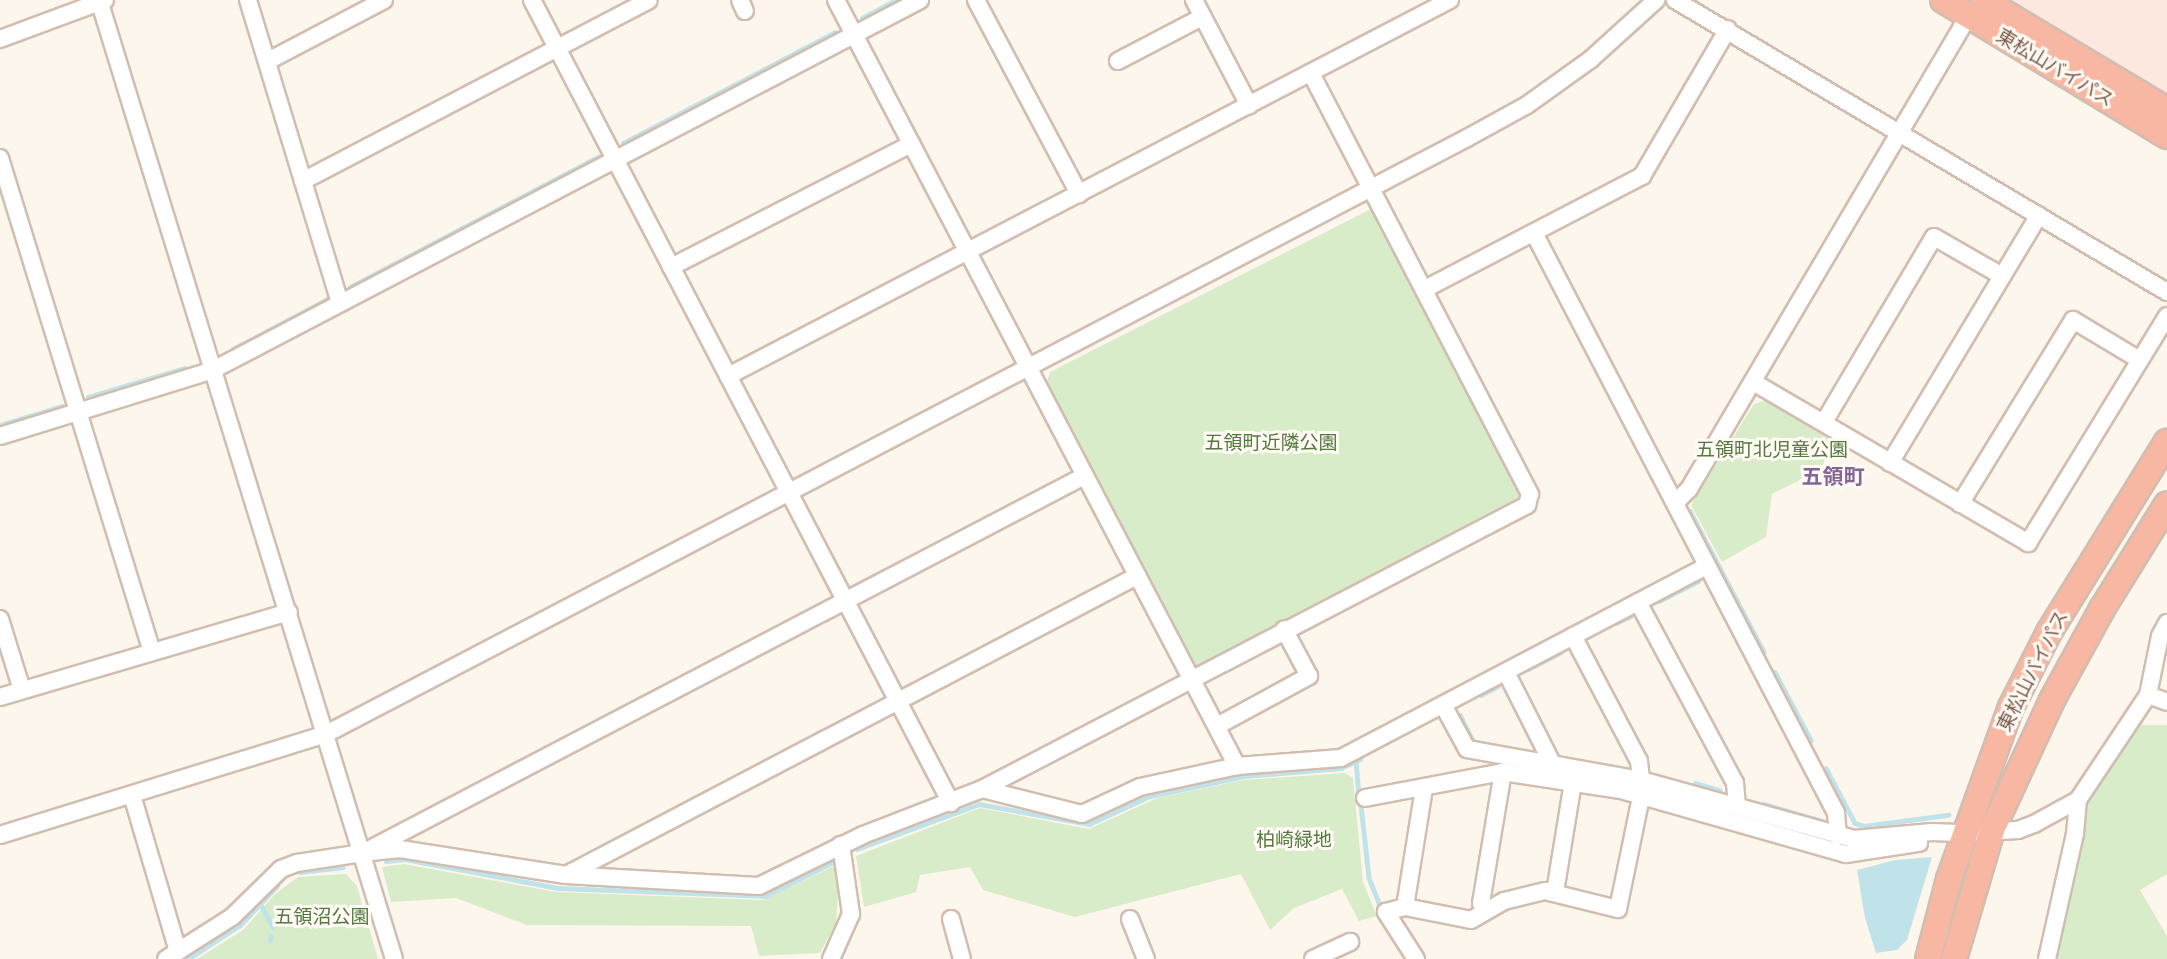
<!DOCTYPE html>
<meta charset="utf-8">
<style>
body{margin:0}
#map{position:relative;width:2167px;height:959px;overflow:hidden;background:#fdf6ec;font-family:"Fira Sans","Noto Sans JP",sans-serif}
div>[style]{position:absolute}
.commercial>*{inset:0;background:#fde8e0}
.green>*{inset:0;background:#d8ecc9}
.water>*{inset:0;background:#bfe3e8}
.stream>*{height:4.5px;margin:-2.25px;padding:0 2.25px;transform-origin:2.25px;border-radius:2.25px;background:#bfe3e8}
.roads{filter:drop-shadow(2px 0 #d1beb0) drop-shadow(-2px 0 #d1beb0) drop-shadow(0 2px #d1beb0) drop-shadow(0 -2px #d1beb0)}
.minor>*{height:16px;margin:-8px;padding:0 8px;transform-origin:8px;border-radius:8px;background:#fff}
.highway>*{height:24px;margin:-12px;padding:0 12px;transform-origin:12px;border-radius:12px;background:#f7b7a3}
span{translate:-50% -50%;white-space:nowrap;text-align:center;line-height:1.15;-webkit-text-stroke:6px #fffaf3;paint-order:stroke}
.street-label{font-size:19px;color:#7a5c4d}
.park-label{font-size:19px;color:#537a41}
.neighbourhood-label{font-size:21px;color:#846695;font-weight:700}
</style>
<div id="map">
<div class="commercial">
<div style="clip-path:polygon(2010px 0,2167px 0,2167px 93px)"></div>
</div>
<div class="green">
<div style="clip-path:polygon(1371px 209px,1521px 496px,1196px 666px,1047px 381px,1050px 372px)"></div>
<div style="clip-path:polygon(1768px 400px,1835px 443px,1819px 471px,1772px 494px,1766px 537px,1722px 562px,1691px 505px,1754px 404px)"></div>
<div style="clip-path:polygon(2140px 725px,2167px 725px,2167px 874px,2140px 890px,2167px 936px,2167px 959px,2055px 959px,2084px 798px,2106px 775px)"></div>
<div style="clip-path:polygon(1345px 773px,1353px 778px,1363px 882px,1377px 916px,1359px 921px,1342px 889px,1294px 908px,1270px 930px,1241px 874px,1075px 917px,983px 890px,970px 867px,920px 875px,916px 892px,864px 907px,856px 856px,980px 808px,1089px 829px,1157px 798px,1243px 780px)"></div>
<div style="clip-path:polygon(840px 863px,836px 923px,820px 953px,759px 956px,751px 926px,527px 925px,456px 898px,391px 902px,382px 867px,404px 864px,556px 892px,763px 900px)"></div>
<div style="clip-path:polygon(346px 874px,357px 886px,378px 959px,197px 959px,243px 930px,275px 894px,298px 877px)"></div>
</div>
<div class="water">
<div style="clip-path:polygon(1932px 857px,1907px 940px,1897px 950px,1876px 953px,1865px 918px,1857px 870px,1895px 860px)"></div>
</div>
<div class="stream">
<div style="left:862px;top:18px;width:38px;rotate:-28deg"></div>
<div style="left:623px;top:143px;width:239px;rotate:-27.6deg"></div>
<div style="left:350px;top:287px;width:281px;rotate:-27.7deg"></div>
<div style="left:233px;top:349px;width:107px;rotate:-27.8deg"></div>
<div style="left:88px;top:397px;width:101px;rotate:-16.6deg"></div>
<div style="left:0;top:425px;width:65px;rotate:-17deg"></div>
<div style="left:1690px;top:511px;width:159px;rotate:62.3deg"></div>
<div style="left:1659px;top:601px;width:44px;rotate:-27.1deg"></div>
<div style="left:1616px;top:623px;width:17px;rotate:-25deg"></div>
<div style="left:1528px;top:669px;width:37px;rotate:-27deg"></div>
<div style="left:1775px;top:672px;width:77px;rotate:62.1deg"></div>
<div style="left:1481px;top:695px;width:19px;rotate:-28deg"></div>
<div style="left:1460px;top:715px;width:30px;rotate:63deg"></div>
<div style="left:1474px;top:742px;width:49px;rotate:10.6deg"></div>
<div style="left:1356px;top:761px;width:32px;rotate:85deg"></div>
<div style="left:1602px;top:765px;width:17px;rotate:10deg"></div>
<div style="left:1826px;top:768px;width:62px;rotate:62.2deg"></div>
<div style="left:1855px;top:823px;width:9px;rotate:18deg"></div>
<div style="left:1864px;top:826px;width:85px;rotate:-7.5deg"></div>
<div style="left:1695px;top:783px;width:26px;rotate:16deg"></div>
<div style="left:1764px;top:804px;width:64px;rotate:16.4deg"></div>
<div style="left:1361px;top:805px;width:73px;rotate:83.7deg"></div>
<div style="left:1369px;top:878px;width:27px;rotate:68deg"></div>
<div style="left:857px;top:849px;width:130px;rotate:-20.2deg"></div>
<div style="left:979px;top:804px;width:112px;rotate:10.3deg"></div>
<div style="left:1089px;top:824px;width:67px;rotate:-24.7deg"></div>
<div style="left:1150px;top:796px;width:96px;rotate:-12deg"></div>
<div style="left:1244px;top:776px;width:97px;rotate:-4.7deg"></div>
<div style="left:1341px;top:768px;width:21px;rotate:-25deg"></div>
<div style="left:386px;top:861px;width:19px;rotate:-6deg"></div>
<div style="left:405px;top:859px;width:157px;rotate:10.7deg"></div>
<div style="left:559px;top:888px;width:206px;rotate:2.2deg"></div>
<div style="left:765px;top:896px;width:80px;rotate:-26.6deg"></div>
<div style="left:300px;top:872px;width:43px;rotate:-6.6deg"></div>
<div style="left:261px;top:905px;width:25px;rotate:61deg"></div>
<div style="left:270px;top:941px;width:5px;rotate:-79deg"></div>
<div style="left:188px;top:959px;width:62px;rotate:-33.2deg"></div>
<div style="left:240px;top:925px;width:54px;rotate:-46.5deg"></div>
</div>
<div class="roads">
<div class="minor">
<div style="left:99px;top:0;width:1003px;rotate:72.9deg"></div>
<div style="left:248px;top:0;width:317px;rotate:73.1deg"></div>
<div style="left:532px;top:0;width:906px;rotate:62.44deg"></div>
<div style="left:740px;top:0;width:12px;rotate:66deg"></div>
<div style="left:836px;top:0;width:865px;rotate:62.37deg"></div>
<div style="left:976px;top:0;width:220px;rotate:62deg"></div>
<div style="left:1194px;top:0;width:119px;rotate:62.4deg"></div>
<div style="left:1675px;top:0;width:572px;rotate:30.69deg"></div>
<div style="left:0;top:39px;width:112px;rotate:-20.4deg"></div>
<div style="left:268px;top:61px;width:131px;rotate:-27.7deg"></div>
<div style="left:1118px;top:61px;width:95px;rotate:-27.6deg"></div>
<div style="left:0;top:158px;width:517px;rotate:72.9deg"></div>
<div style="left:303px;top:181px;width:390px;rotate:-27.6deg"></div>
<div style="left:1534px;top:233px;width:654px;rotate:62.49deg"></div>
<div style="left:1836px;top:813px;width:23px;rotate:85deg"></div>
<div style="left:671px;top:267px;width:270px;rotate:-27.1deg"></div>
<div style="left:1425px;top:289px;width:245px;rotate:-27.5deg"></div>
<div style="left:1642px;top:176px;width:170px;rotate:-59.7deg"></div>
<div style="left:728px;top:376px;width:814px;rotate:-27.51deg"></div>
<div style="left:1753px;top:382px;width:319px;rotate:30.3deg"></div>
<div style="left:2028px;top:543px;width:266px;rotate:-58.5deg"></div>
<div style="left:1824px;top:422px;width:215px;rotate:-59.3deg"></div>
<div style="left:1934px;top:237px;width:78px;rotate:29.8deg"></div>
<div style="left:0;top:436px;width:223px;rotate:-17.2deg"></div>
<div style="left:213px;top:370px;width:798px;rotate:-27.62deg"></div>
<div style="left:1890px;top:463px;width:289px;rotate:-59deg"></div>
<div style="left:1675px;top:503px;width:20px;rotate:-45deg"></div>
<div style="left:1689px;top:489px;width:551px;rotate:-59.43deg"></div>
<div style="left:1960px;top:504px;width:216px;rotate:-58.4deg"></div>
<div style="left:2073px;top:320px;width:76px;rotate:31deg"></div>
<div style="left:1638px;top:602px;width:205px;rotate:61.8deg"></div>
<div style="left:1735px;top:783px;width:22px;rotate:85deg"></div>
<div style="left:0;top:619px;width:74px;rotate:72.8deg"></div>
<div style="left:2167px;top:623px;width:15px;rotate:118deg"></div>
<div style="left:2160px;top:636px;width:60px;rotate:101.5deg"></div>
<div style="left:2148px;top:695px;width:20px;rotate:20deg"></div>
<div style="left:1573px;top:636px;width:141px;rotate:62.2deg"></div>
<div style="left:1639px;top:761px;width:19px;rotate:84deg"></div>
<div style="left:1506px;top:672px;width:104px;rotate:63.2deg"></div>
<div style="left:0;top:697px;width:301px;rotate:-16.4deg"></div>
<div style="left:1443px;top:705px;width:50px;rotate:61.4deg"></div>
<div style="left:1467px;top:749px;width:177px;rotate:10.1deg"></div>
<div style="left:1641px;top:780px;width:221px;rotate:15.5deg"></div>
<div style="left:1854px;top:839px;width:78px;rotate:-5.1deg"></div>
<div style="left:1932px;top:832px;width:33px;rotate:2deg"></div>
<div style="left:1965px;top:833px;width:53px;rotate:-3.2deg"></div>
<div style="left:2018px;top:830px;width:17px;rotate:-21deg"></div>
<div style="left:2034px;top:824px;width:50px;rotate:-28.6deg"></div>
<div style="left:2078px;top:800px;width:126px;rotate:-56.3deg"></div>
<div style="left:1217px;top:726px;width:105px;rotate:-28.5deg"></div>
<div style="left:1309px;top:676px;width:53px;rotate:-118deg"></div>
<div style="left:982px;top:789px;width:103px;rotate:14deg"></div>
<div style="left:1082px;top:814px;width:64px;rotate:-25deg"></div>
<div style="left:1140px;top:787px;width:99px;rotate:-12.2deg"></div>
<div style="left:1237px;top:766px;width:104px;rotate:-4.4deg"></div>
<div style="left:1341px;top:758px;width:412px;rotate:-27.7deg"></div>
<div style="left:132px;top:795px;width:163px;rotate:73.6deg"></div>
<div style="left:1365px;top:798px;width:140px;rotate:-10.7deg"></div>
<div style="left:1503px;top:772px;width:119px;rotate:8.7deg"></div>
<div style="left:1621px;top:790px;width:234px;rotate:15.9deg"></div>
<div style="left:1846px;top:854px;width:74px;rotate:-8.6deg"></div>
<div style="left:0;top:835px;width:341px;rotate:-17.2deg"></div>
<div style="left:326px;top:734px;width:1287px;rotate:-27.58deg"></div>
<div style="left:1467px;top:138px;width:68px;rotate:-28.8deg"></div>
<div style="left:1527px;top:105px;width:79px;rotate:-35.7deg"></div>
<div style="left:1591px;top:59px;width:88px;rotate:-42.2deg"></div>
<div style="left:370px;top:849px;width:806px;rotate:-27.58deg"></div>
<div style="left:566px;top:875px;width:645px;rotate:-27.64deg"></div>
<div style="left:1555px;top:892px;width:111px;rotate:-80.7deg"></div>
<div style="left:1405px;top:907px;width:120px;rotate:-80.9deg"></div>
<div style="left:1484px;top:912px;width:9px;rotate:-108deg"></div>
<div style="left:1481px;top:903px;width:133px;rotate:-80.5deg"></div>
<div style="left:951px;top:919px;width:41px;rotate:74.6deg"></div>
<div style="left:1130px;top:919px;width:43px;rotate:68.2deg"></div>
<div style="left:166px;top:959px;width:78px;rotate:-32.5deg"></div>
<div style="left:232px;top:917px;width:69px;rotate:-44.4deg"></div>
<div style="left:281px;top:869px;width:17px;rotate:-21deg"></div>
<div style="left:297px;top:863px;width:66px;rotate:-8.7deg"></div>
<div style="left:362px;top:853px;width:38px;rotate:-6deg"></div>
<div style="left:400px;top:849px;width:168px;rotate:8.9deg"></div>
<div style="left:566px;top:875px;width:193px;rotate:3.3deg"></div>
<div style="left:759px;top:886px;width:116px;rotate:-26.1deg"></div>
<div style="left:863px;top:835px;width:128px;rotate:-21.1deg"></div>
<div style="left:982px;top:789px;width:615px;rotate:-27.52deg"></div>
<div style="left:1527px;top:505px;width:11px;rotate:-75deg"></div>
<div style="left:1530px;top:494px;width:475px;rotate:-117.5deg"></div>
<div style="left:831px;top:959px;width:49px;rotate:-66deg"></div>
<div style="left:851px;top:914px;width:70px;rotate:-98.2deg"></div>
<div style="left:1313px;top:959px;width:41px;rotate:-24.7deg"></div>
<div style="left:1416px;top:959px;width:56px;rotate:-122.6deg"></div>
<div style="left:1386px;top:912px;width:20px;rotate:-15deg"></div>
<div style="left:1405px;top:907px;width:67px;rotate:11.1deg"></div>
<div style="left:1471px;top:920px;width:38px;rotate:-30deg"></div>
<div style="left:1504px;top:901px;width:42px;rotate:-13.7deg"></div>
<div style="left:1545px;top:891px;width:75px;rotate:13.9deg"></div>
<div style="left:1618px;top:909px;width:114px;rotate:-78.4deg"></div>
<div style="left:2047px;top:959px;width:128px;rotate:-77.4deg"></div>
<div style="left:2075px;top:834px;width:34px;rotate:-85deg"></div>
</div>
<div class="highway">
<div style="left:1943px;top:0;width:262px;rotate:31.3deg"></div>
<div style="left:1983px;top:0;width:214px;rotate:30.9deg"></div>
<div style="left:1928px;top:959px;width:83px;rotate:-75.3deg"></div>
<div style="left:1949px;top:879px;width:183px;rotate:-70.2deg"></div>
<div style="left:2011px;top:707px;width:84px;rotate:-63.1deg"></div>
<div style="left:2049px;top:632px;width:224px;rotate:-58.2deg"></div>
<div style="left:1954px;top:959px;width:134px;rotate:-73.6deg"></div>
<div style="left:1992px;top:830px;width:143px;rotate:-65.2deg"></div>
<div style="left:2052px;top:700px;width:104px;rotate:-61.2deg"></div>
<div style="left:2102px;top:609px;width:123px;rotate:-58.2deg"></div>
</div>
</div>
<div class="street-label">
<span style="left:2055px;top:68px;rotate:31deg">東松山バイパス</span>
<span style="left:2033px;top:671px;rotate:-63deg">東松山バイパス</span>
</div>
<div class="park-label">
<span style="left:1271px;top:443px">五領町近隣公園</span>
<span style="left:1772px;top:450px">五領町北児童公園</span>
<span style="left:1294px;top:840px">柏崎緑地</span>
<span style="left:322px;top:917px">五領沼公園</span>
</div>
<div class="neighbourhood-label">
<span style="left:1833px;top:477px">五領町</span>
</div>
</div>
